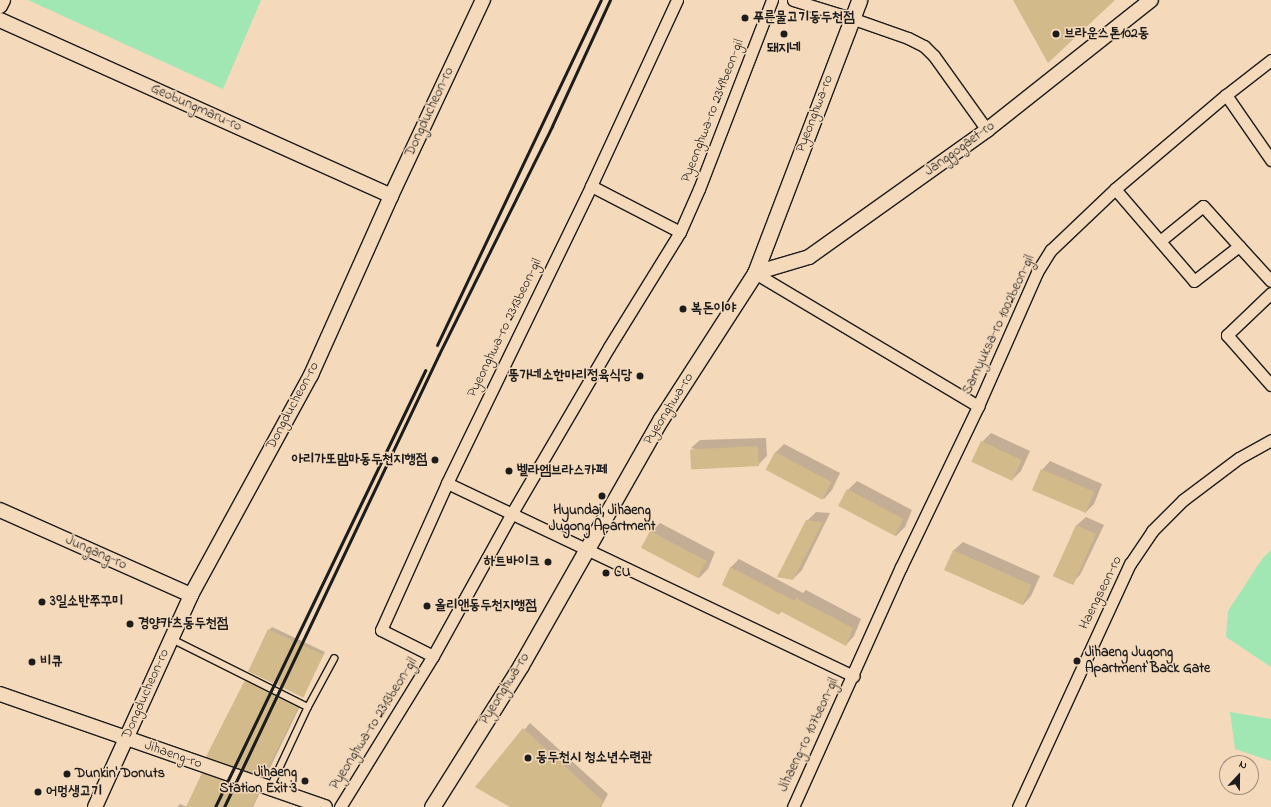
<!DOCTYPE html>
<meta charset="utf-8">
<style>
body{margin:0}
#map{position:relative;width:1271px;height:807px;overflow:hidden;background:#f4d9bb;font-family:"Indie Flower","Poor Story",sans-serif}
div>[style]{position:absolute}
.green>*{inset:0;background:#a0e7b4}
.shadow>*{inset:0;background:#0003}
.building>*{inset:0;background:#d2ba8a;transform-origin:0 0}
.roads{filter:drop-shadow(1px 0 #1c1c1c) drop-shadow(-1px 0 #1c1c1c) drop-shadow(0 1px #1c1c1c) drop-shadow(0 -1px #1c1c1c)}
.service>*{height:5.5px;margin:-2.75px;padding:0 2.75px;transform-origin:2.75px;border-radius:2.75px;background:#f4d9bb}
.minor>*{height:11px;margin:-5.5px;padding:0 5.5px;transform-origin:5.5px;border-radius:5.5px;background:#f4d9bb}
.tertiary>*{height:14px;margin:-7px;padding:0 7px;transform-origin:7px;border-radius:7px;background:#f4d9bb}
.secondary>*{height:15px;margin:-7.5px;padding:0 7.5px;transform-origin:7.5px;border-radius:7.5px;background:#f4d9bb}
.rail>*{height:3px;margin:-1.5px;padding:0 1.5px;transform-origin:1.5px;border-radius:1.5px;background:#1c1c1c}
.dots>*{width:11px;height:11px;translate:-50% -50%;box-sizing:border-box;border:2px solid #f4d9bb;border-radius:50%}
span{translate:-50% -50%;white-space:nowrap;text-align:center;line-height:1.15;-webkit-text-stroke:3px #f4d9bb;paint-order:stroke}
.poi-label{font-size:14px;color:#1c1c1c;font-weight:700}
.left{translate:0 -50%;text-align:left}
.right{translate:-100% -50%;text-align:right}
.street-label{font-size:14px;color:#1c1c1c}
.north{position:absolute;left:1219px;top:755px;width:40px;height:40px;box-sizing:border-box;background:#f4d9bb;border:1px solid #9e8d7b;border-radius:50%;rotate:22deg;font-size:11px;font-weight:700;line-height:16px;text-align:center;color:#1c1c1c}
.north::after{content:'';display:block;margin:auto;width:14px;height:18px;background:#1c1c1c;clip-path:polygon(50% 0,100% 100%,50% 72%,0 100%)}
</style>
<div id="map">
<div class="green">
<div style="clip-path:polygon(28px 0,261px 0,223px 89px)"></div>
<div style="clip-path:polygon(1271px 550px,1271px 667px,1226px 637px,1228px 611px,1262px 559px)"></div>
<div style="clip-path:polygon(1230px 712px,1271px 719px,1271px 761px,1235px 749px)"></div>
</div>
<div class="shadow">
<div style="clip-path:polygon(991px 433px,1030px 451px,1021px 471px,1012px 480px,982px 442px)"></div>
<div style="clip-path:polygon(766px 438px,767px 456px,758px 465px,691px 448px,700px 440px)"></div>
<div style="clip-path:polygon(784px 444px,840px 473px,832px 490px,824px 499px,775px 453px)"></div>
<div style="clip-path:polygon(1050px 461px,1102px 484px,1094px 504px,1085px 513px,1042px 470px)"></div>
<div style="clip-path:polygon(857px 481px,912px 510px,905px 527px,896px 536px,848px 490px)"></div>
<div style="clip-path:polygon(816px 512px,830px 513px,802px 570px,793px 579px,807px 521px)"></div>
<div style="clip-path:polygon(1086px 517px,1104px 525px,1080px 575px,1071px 584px,1053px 576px,1077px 525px)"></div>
<div style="clip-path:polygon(660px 523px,715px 552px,708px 569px,699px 578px,651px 532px)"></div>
<div style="clip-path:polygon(963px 542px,1040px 576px,1031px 596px,1023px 605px,946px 569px,954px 550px)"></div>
<div style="clip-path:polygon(739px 559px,803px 593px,806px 590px,861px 619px,854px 636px,846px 645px,782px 611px,779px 614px,730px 568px)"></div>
<div style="clip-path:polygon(272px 627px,325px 652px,302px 698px,269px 630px)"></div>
<div style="clip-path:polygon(248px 678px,301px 704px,266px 776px,246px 681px)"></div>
<div style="clip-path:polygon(530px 723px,608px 794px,601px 807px,513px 807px,477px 787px)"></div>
<div style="clip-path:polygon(205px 771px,261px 790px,253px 807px,177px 807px,180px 804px,187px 807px)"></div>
</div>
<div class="building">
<div style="clip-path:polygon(1013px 0,1115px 0,1048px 63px)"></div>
<div style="left:981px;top:441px;width:45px;height:23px;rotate:25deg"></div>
<div style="left:758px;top:446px;width:20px;height:68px;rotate:87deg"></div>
<div style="left:775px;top:452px;width:64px;height:20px;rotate:28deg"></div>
<div style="left:1041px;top:469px;width:58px;height:23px;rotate:23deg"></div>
<div style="left:847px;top:489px;width:64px;height:19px;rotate:28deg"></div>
<div style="clip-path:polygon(806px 520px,823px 522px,793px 580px,777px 577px)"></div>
<div style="left:1076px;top:525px;width:22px;height:56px;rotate:24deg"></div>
<div style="left:650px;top:531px;width:64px;height:19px;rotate:28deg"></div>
<div style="left:953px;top:550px;width:86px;height:22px;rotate:24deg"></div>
<div style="clip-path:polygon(730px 567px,795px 601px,796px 598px,853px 628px,846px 646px,780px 611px,779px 615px,722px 585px)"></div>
<div style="left:268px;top:629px;width:61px;height:47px;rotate:25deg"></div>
<div style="left:245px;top:680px;width:60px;height:86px;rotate:27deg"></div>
<div style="clip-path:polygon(523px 728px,603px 801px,600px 807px,510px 807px,475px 787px)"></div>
<div style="clip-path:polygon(202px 773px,259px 793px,252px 807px,186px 807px)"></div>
</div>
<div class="roads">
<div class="service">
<div style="left:172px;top:639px;width:152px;rotate:26.6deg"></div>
<div style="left:270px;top:788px;width:89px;rotate:-64.9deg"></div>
<div style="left:308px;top:707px;width:55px;rotate:-61.6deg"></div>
</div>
<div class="minor">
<div style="left:793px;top:0;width:61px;rotate:17.2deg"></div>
<div style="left:851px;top:18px;width:60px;rotate:19.3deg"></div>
<div style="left:908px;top:38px;width:18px;rotate:27deg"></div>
<div style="left:924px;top:46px;width:14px;rotate:45deg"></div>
<div style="left:934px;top:56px;width:91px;rotate:54.4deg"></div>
<div style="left:1226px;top:95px;width:79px;rotate:55.3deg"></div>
<div style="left:591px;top:186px;width:100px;rotate:27.3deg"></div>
<div style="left:1115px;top:189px;width:121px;rotate:49.3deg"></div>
<div style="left:1194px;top:281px;width:57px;rotate:-37.9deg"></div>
<div style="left:1239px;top:246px;width:47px;rotate:47.6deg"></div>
<div style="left:1160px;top:241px;width:55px;rotate:-39.1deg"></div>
<div style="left:1203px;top:206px;width:54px;rotate:48deg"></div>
<div style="left:755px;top:273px;width:260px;rotate:30.8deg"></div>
<div style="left:1271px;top:293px;width:61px;rotate:136.3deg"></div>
<div style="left:1227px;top:335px;width:67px;rotate:48.7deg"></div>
<div style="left:447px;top:483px;width:450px;rotate:25.4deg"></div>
<div style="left:433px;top:656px;width:58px;rotate:-153.4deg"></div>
<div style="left:381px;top:630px;width:161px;rotate:-65.8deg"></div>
<div style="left:447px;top:483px;width:330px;rotate:-64.1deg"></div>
<div style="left:591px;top:186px;width:205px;rotate:-65.2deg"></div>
<div style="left:340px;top:807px;width:177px;rotate:-58.4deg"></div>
<div style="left:433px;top:656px;width:163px;rotate:-61.1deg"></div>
<div style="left:512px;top:513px;width:192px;rotate:-59.7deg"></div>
<div style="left:609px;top:347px;width:135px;rotate:-58.3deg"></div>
<div style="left:680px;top:232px;width:47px;rotate:-66.2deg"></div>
<div style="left:699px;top:189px;width:203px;rotate:-68.9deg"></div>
<div style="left:793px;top:807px;width:263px;rotate:-65.8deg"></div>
<div style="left:901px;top:567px;width:178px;rotate:-64.4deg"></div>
<div style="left:978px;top:406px;width:146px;rotate:-66.2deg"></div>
<div style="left:1037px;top:272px;width:26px;rotate:-58deg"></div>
<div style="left:1051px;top:250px;width:88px;rotate:-43.6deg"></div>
<div style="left:1115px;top:189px;width:145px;rotate:-40.3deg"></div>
<div style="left:1226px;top:95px;width:57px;rotate:-37.9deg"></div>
<div style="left:1018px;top:807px;width:268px;rotate:-65.3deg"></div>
<div style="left:1130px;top:564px;width:40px;rotate:-56deg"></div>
<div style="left:1152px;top:531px;width:44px;rotate:-45deg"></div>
<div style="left:1183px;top:500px;width:70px;rotate:-36.9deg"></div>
<div style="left:1239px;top:458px;width:37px;rotate:-29deg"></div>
</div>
<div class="tertiary">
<div style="left:0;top:6px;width:7px;rotate:-63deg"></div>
<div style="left:0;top:20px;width:429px;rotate:24.2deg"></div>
<div style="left:755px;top:273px;width:56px;rotate:-16.5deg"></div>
<div style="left:809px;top:257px;width:219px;rotate:-35.5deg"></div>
<div style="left:987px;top:130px;width:209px;rotate:-38.4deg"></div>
<div style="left:0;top:510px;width:209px;rotate:24deg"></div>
<div style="left:0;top:694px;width:344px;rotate:19.2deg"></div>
<div style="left:95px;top:807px;width:233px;rotate:-65.6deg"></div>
<div style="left:191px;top:595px;width:251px;rotate:-61.4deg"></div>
<div style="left:311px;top:375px;width:196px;rotate:-65.9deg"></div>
<div style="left:391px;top:196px;width:217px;rotate:-64.9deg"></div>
</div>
<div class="secondary">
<div style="left:432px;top:807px;width:168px;rotate:-57.9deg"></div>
<div style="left:521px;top:665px;width:283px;rotate:-60.4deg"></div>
<div style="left:661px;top:419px;width:174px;rotate:-57.2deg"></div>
<div style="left:755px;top:273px;width:292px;rotate:-69.1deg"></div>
</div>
</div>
<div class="rail">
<div style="left:437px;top:345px;width:382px;rotate:-64.6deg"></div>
<div style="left:215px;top:807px;width:485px;rotate:-64.3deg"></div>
<div style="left:224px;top:807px;width:501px;rotate:-64.61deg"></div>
<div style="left:439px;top:354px;width:254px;rotate:-63.6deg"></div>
<div style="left:552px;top:126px;width:139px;rotate:-65.3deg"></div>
</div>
<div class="dots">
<div style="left:745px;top:18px;background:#1c1c1c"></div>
<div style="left:784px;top:34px;background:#1c1c1c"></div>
<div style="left:1056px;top:34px;background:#1c1c1c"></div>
<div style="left:683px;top:309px;background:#1c1c1c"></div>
<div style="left:640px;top:376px;background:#1c1c1c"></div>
<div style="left:435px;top:460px;background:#1c1c1c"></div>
<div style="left:509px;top:471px;background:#1c1c1c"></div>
<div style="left:602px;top:496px;background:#1c1c1c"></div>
<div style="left:548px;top:562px;background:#1c1c1c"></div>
<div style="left:606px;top:573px;background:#1c1c1c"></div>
<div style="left:42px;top:602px;background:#1c1c1c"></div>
<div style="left:427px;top:606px;background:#1c1c1c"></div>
<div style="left:130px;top:624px;background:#1c1c1c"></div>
<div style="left:1077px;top:661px;background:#1c1c1c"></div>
<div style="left:32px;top:662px;background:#1c1c1c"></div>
<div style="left:528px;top:758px;background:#1c1c1c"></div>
<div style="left:67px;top:774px;background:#1c1c1c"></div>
<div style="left:305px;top:781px;background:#1c1c1c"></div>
<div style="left:38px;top:792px;background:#1c1c1c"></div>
</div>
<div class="poi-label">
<span class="left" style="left:753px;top:18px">푸른물고기동두천점</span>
<span class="left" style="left:1064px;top:34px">브라운스톤102동</span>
<span style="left:784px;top:49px">돼지네</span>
<span class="left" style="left:691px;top:309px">복돈이야</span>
<span class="right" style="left:632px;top:376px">뚱가네소한마리정육식당</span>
<span class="right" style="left:427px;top:460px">아리가또맘마동두천지행점</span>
<span class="left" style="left:517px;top:471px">벨라엠브라스카페</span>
<span style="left:602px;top:519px">Hyundai, Jihaeng<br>Jugong Apartment</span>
<span class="right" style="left:540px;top:562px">하트바이크</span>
<span class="left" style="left:614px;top:573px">CU</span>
<span class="left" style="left:50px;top:602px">3일소반쭈꾸미</span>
<span class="left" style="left:435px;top:606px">올리앤동두천지행점</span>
<span class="left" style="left:138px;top:624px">경양카츠동두천점</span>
<span class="left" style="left:1085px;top:661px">Jihaeng Jugong<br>Apartment Back Gate</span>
<span class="left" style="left:40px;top:662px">비큐</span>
<span class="left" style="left:536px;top:758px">동두천시 청소년수련관</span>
<span class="right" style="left:297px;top:781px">Jihaeng<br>Station Exit 3</span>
<span class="left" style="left:75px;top:774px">Dunkin' Donuts</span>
<span class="left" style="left:46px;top:792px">어멍생고기</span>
</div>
<div class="street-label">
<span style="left:196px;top:108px;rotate:24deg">Geobungmaru-ro</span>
<span style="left:713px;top:111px;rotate:-69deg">Pyeonghwa-ro 2349beon-gil</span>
<span style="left:430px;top:112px;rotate:-65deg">Dongducheon-ro</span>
<span style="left:815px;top:114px;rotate:-69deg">Pyeonghwa-ro</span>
<span style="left:960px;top:149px;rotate:-36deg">Janggogaet-ro</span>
<span style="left:999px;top:325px;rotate:-65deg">Samyuksa-ro 1002beon-gil</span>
<span style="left:505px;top:328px;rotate:-64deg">Pyeonghwa-ro 2313beon-gil</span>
<span style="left:293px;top:406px;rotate:-62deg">Dongducheon-ro</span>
<span style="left:669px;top:409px;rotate:-58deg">Pyeonghwa-ro</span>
<span style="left:96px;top:553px;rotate:24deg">Jungang-ro</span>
<span style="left:1101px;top:593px;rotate:-64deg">Haengseon-ro</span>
<span style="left:505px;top:689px;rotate:-58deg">Pyeonghwa-ro</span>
<span style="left:146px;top:694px;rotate:-66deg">Dongducheon-ro</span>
<span style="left:374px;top:724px;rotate:-58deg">Pyeonghwa-ro 2313beon-gil</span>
<span style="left:809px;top:735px;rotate:-65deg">Jihaeng-ro 107beon-gil</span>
<span style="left:173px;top:755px;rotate:19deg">Jihaeng-ro</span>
</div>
<div class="north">N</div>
</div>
